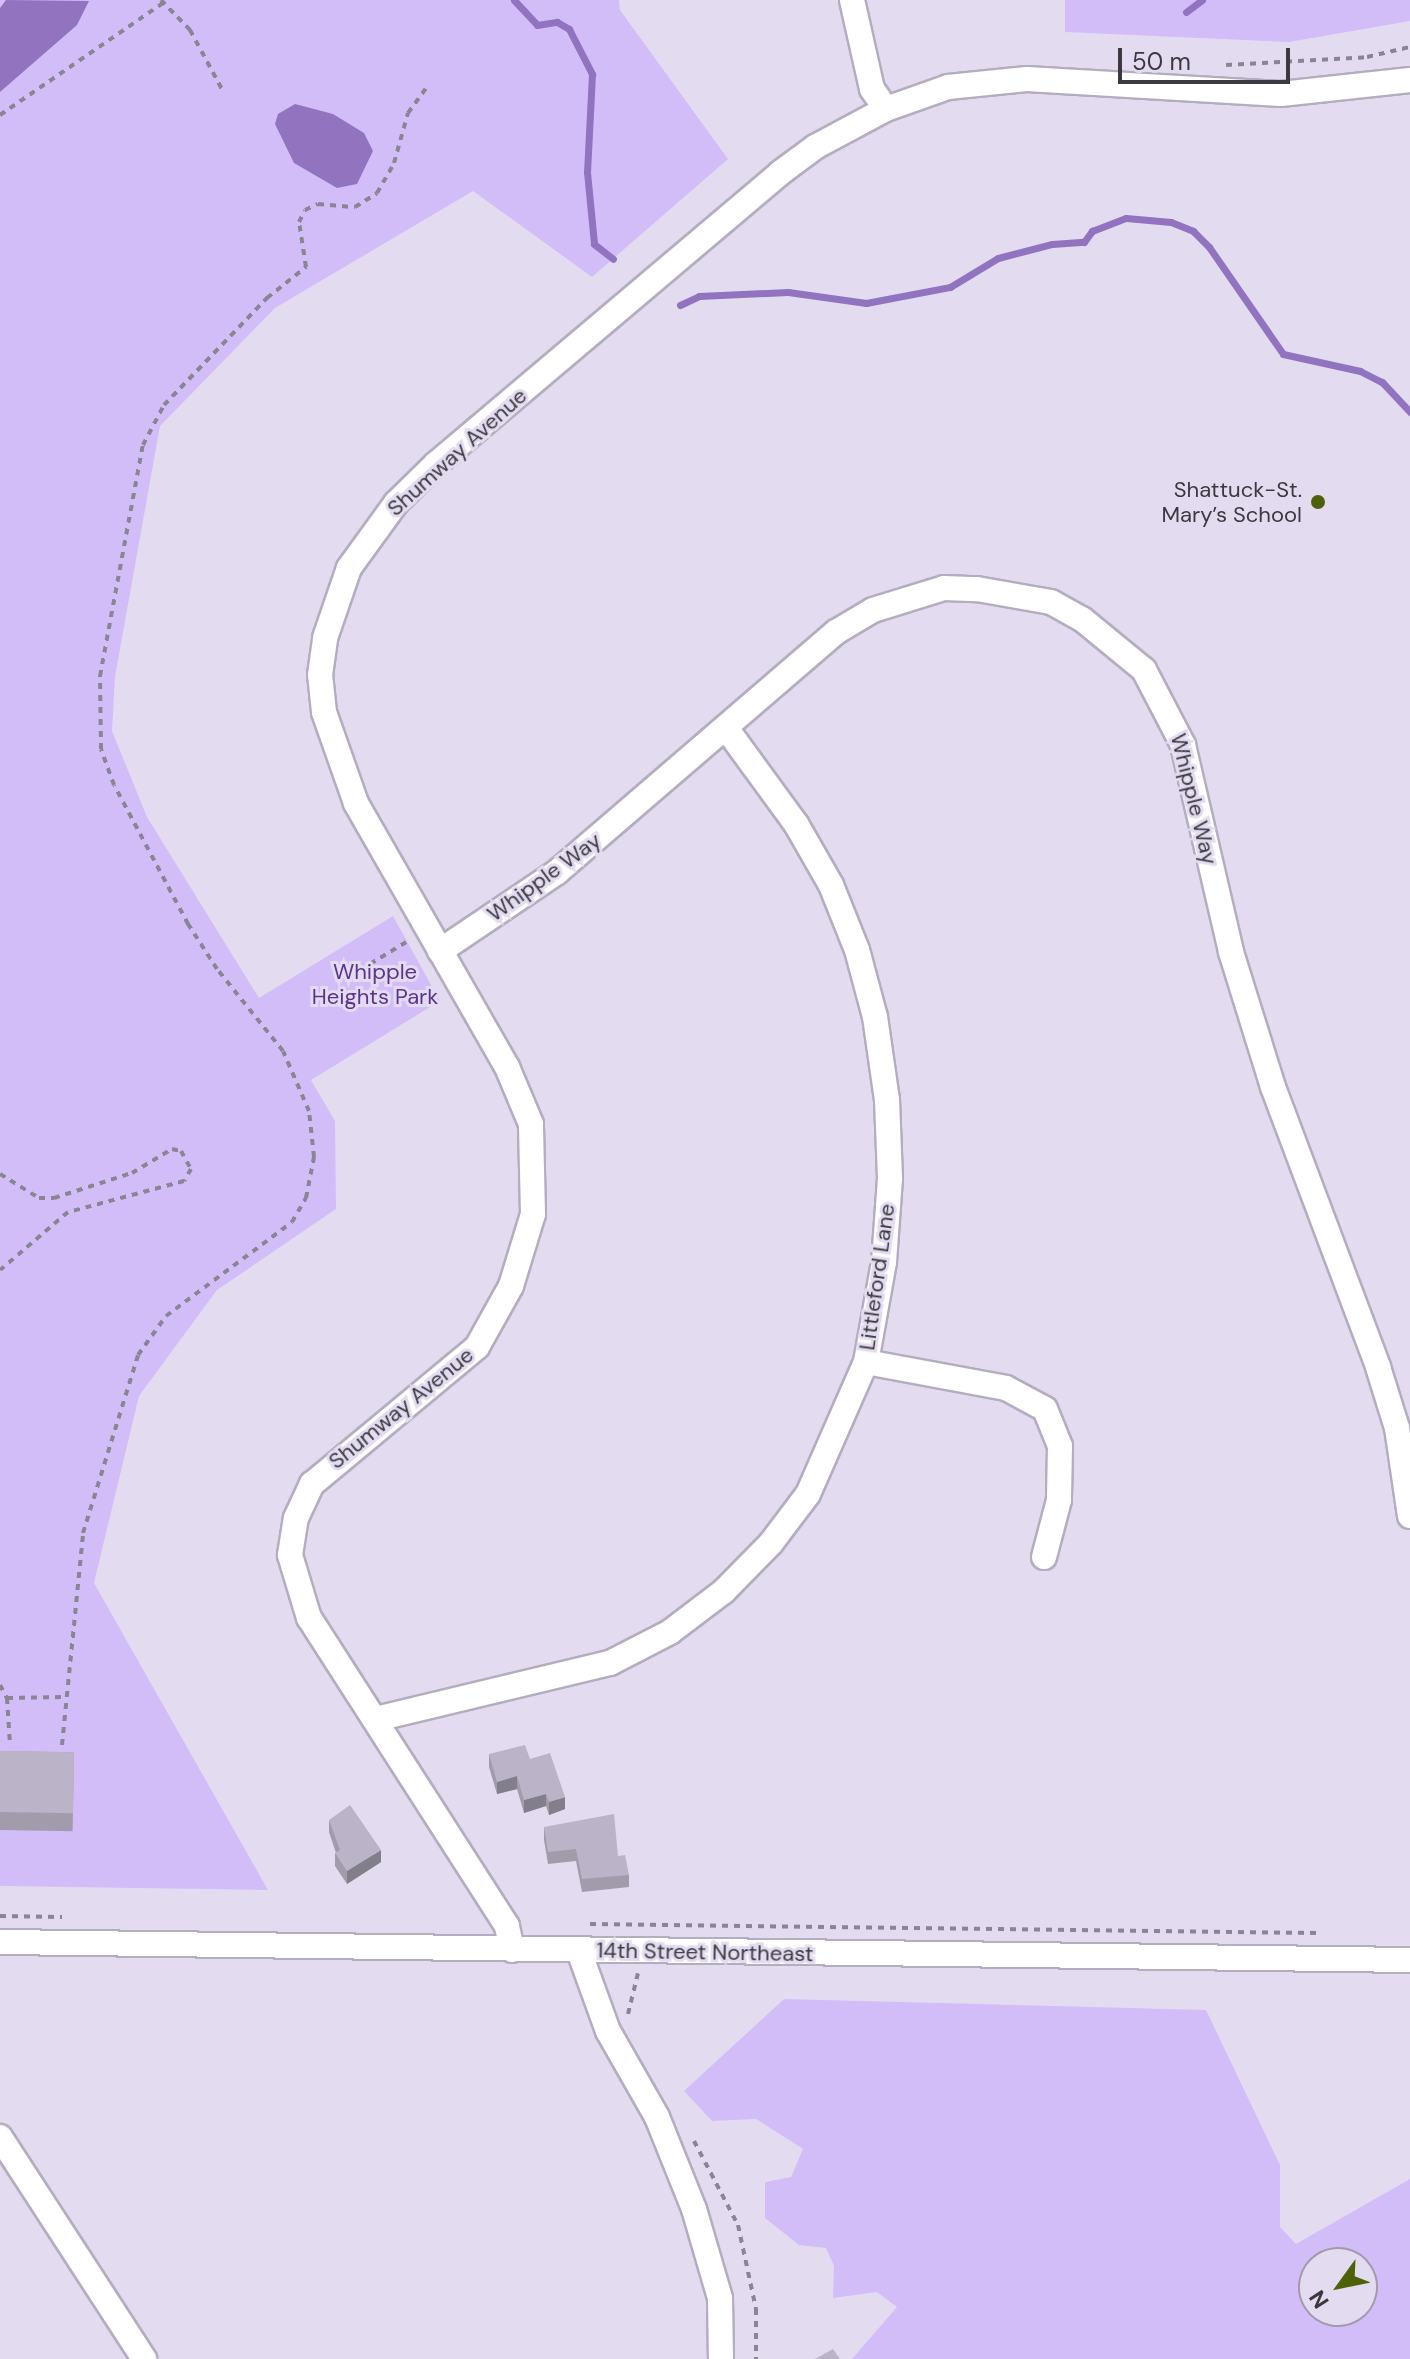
<!DOCTYPE html>
<meta charset="utf-8">
<style>
body{margin:0}
#map{position:relative;width:1410px;height:2359px;overflow:hidden;background:#e3dcf0;font-family:"DM Sans",sans-serif}
div>[style]{position:absolute}
.green>*{inset:0;background:#d3bdf9}
.water>*{inset:0;background:#9273bf}
.stream>*{height:7px;margin:-3.5px;padding:0 3.5px;transform-origin:3.5px;border-radius:3.5px;background:#9273bf}
.path>*{height:4px;margin-top:-2px;transform-origin:0;background:repeating-linear-gradient(90deg,#898592 0 6px,transparent 0 12px)}
.roads{filter:drop-shadow(2px 0 #b4adc0) drop-shadow(-2px 0 #b4adc0) drop-shadow(0 2px #b4adc0) drop-shadow(0 -2px #b4adc0)}
.minor>*{height:24px;margin:-12px;padding:0 12px;transform-origin:12px;border-radius:12px;background:#fff}
.wall>*{inset:0;background:#a19bac;transform-origin:0 0}
.shaded-wall>*{inset:0;background:#837e8c}
.building>*{inset:0;background:#bbb4c8;transform-origin:0 0}
.dots>*{width:22px;height:22px;translate:-50% -50%;box-sizing:border-box;border:4px solid #e3dcf0;border-radius:50%}
span{translate:-50% -50%;white-space:nowrap;text-align:center;line-height:1.15;-webkit-text-stroke:6px #e3dcf0;paint-order:stroke}
.street-label{font-size:22px;color:#3b3840}
.poi-label{font-size:22px;color:#3b3840}
.right{translate:-100% -50%;text-align:right}
.park-label{font-size:22px;color:#5d328e}
.north{position:absolute;left:1298px;top:2247px;width:80px;height:80px;box-sizing:border-box;background:#e3dcf0;border:2px solid #a09aaa;border-radius:50%;rotate:237deg;font-size:22px;font-weight:700;line-height:32px;text-align:center;color:#3b3840}
.north::after{content:'';display:block;margin:auto;width:28px;height:36px;background:#4f6108;clip-path:polygon(50% 0,100% 100%,50% 72%,0 100%)}
.scale{position:absolute;left:1118px;top:48px;width:172px;height:36px;box-sizing:border-box;border:4px solid #3b3840;border-top:0;padding-left:10px;font-size:24px;line-height:28px;white-space:nowrap;color:#3b3840;-webkit-text-stroke:6px #e3dcf0;paint-order:stroke}
</style>
<div id="map">
<div class="green">
<div style="clip-path:polygon(0 0,619px 0,620px 10px,728px 159px,592px 277px,473px 191px,275px 308px,160px 426px,115px 677px,112px 731px,147px 817px,259px 998px,393px 916px,440px 1001px,311px 1080px,335px 1121px,336px 1209px,217px 1290px,139px 1396px,94px 1583px,268px 1890px,0 1886px)"></div>
<div style="clip-path:polygon(1065px 0,1410px 0,1410px 21px,1289px 42px,1065px 32px)"></div>
<div style="clip-path:polygon(evenodd,784px 1999px,1206px 2010px,1280px 2165px,1280px 2227px,1296px 2244px,1410px 2179px,1410px 2359px,852px 2359px,897px 2307px,877px 2292px,833px 2298px,834px 2266px,826px 2248px,799px 2245px,765px 2218px,765px 2182px,791px 2177px,803px 2149px,756px 2119px,712px 2121px,684px 2091px,784px 1999px,1314px 2263px,1362px 2263px,1362px 2311px,1314px 2311px,1314px 2263px)"></div>
</div>
<div class="water">
<div style="clip-path:polygon(6px 0,89px 1px,77px 25px,0 92px,0 8px)"></div>
<div style="clip-path:polygon(295px 104px,333px 114px,364px 133px,373px 151px,357px 184px,337px 188px,294px 163px,275px 124px,278px 114px)"></div>
</div>
<div class="stream">
<div style="left:514px;top:0;width:34px;rotate:47deg"></div>
<div style="left:537px;top:25px;width:20px;rotate:-9deg"></div>
<div style="left:557px;top:22px;width:14px;rotate:30deg"></div>
<div style="left:569px;top:29px;width:51px;rotate:62.9deg"></div>
<div style="left:592px;top:74px;width:98px;rotate:92.9deg"></div>
<div style="left:587px;top:172px;width:72px;rotate:84.4deg"></div>
<div style="left:594px;top:244px;width:24px;rotate:38deg"></div>
<div style="left:1186px;top:12px;width:20px;rotate:-37deg"></div>
<div style="left:680px;top:305px;width:21px;rotate:-25deg"></div>
<div style="left:699px;top:296px;width:89px;rotate:-2.6deg"></div>
<div style="left:788px;top:292px;width:79px;rotate:8deg"></div>
<div style="left:866px;top:303px;width:86px;rotate:-10.8deg"></div>
<div style="left:950px;top:287px;width:56px;rotate:-31.1deg"></div>
<div style="left:998px;top:258px;width:56px;rotate:-14.5deg"></div>
<div style="left:1052px;top:244px;width:32px;rotate:-4deg"></div>
<div style="left:1084px;top:242px;width:14px;rotate:-54deg"></div>
<div style="left:1092px;top:231px;width:36px;rotate:-21deg"></div>
<div style="left:1126px;top:218px;width:45px;rotate:5.1deg"></div>
<div style="left:1171px;top:222px;width:24px;rotate:22deg"></div>
<div style="left:1193px;top:231px;width:23px;rotate:45deg"></div>
<div style="left:1209px;top:247px;width:130px;rotate:55.3deg"></div>
<div style="left:1283px;top:354px;width:79px;rotate:12.4deg"></div>
<div style="left:1360px;top:371px;width:25px;rotate:27deg"></div>
<div style="left:1382px;top:382px;width:41px;rotate:47deg"></div>
</div>
<div class="path">
<div style="left:161px;top:0;width:42px;rotate:46deg"></div>
<div style="left:190px;top:30px;width:69px;rotate:61.6deg"></div>
<div style="left:1226px;top:65px;width:141px;rotate:-3.2deg"></div>
<div style="left:1367px;top:57px;width:44px;rotate:-13.1deg"></div>
<div style="left:0;top:115px;width:198px;rotate:-34.5deg"></div>
<div style="left:365px;top:978px;width:9px;rotate:-122deg"></div>
<div style="left:360px;top:970px;width:56px;rotate:-31.1deg"></div>
<div style="left:0;top:1174px;width:46px;rotate:31.6deg"></div>
<div style="left:39px;top:1198px;width:15px"></div>
<div style="left:54px;top:1198px;width:82px;rotate:-17.8deg"></div>
<div style="left:132px;top:1173px;width:47px;rotate:-31deg"></div>
<div style="left:172px;top:1149px;width:9px;rotate:13deg"></div>
<div style="left:181px;top:1151px;width:21px;rotate:61deg"></div>
<div style="left:191px;top:1169px;width:14px;rotate:120deg"></div>
<div style="left:184px;top:1181px;width:120px;rotate:165deg"></div>
<div style="left:68px;top:1212px;width:89px;rotate:139.5deg"></div>
<div style="left:0;top:1685px;width:15px;rotate:62deg"></div>
<div style="left:7px;top:1698px;width:47px;rotate:86.3deg"></div>
<div style="left:7px;top:1698px;width:56px;rotate:-1deg"></div>
<div style="left:62px;top:1745px;width:213px;rotate:-84.3deg"></div>
<div style="left:83px;top:1533px;width:186px;rotate:-72.8deg"></div>
<div style="left:138px;top:1355px;width:48px;rotate:-54.3deg"></div>
<div style="left:166px;top:1316px;width:157px;rotate:-36.7deg"></div>
<div style="left:292px;top:1222px;width:28px;rotate:-60deg"></div>
<div style="left:306px;top:1198px;width:42px;rotate:-79deg"></div>
<div style="left:314px;top:1157px;width:46px;rotate:-96.2deg"></div>
<div style="left:309px;top:1111px;width:65px;rotate:-113.4deg"></div>
<div style="left:283px;top:1051px;width:105px;rotate:-128.8deg"></div>
<div style="left:217px;top:969px;width:54px;rotate:-122.8deg"></div>
<div style="left:188px;top:924px;width:157px;rotate:-118deg"></div>
<div style="left:114px;top:785px;width:38px;rotate:-110deg"></div>
<div style="left:101px;top:749px;width:73px;rotate:-90.8deg"></div>
<div style="left:100px;top:676px;width:235px;rotate:-79.5deg"></div>
<div style="left:143px;top:445px;width:45px;rotate:-62.3deg"></div>
<div style="left:164px;top:405px;width:149px;rotate:-46.1deg"></div>
<div style="left:267px;top:298px;width:50px;rotate:-38.5deg"></div>
<div style="left:306px;top:267px;width:46px;rotate:-98.8deg"></div>
<div style="left:299px;top:222px;width:13px;rotate:-63deg"></div>
<div style="left:305px;top:210px;width:14px;rotate:-25deg"></div>
<div style="left:318px;top:204px;width:37px;rotate:5deg"></div>
<div style="left:355px;top:207px;width:26px;rotate:-32deg"></div>
<div style="left:377px;top:193px;width:34px;rotate:-60deg"></div>
<div style="left:394px;top:163px;width:52px;rotate:-74.4deg"></div>
<div style="left:408px;top:113px;width:34px;rotate:-54deg"></div>
<div style="left:0;top:1916px;width:62px;rotate:0.9deg"></div>
<div style="left:590px;top:1924px;width:731px;rotate:0.71deg"></div>
<div style="left:628px;top:2014px;width:42px;rotate:-76.3deg"></div>
<div style="left:694px;top:2141px;width:95px;rotate:62.4deg"></div>
<div style="left:738px;top:2225px;width:86px;rotate:77.9deg"></div>
<div style="left:756px;top:2309px;width:50px;rotate:90deg"></div>
</div>
<div class="roads">
<div class="minor">
<div style="left:852px;top:0;width:91px;rotate:77.3deg"></div>
<div style="left:872px;top:89px;width:24px;rotate:55deg"></div>
<div style="left:440px;top:951px;width:141px;rotate:-34deg"></div>
<div style="left:557px;top:872px;width:368px;rotate:-40.7deg"></div>
<div style="left:836px;top:632px;width:43px;rotate:-30.7deg"></div>
<div style="left:873px;top:610px;width:74px;rotate:-17.2deg"></div>
<div style="left:944px;top:588px;width:33px;rotate:2deg"></div>
<div style="left:977px;top:589px;width:75px;rotate:10deg"></div>
<div style="left:1051px;top:602px;width:35px;rotate:29deg"></div>
<div style="left:1082px;top:619px;width:80px;rotate:39.4deg"></div>
<div style="left:1144px;top:670px;width:85px;rotate:62.5deg"></div>
<div style="left:1183px;top:745px;width:212px;rotate:76.9deg"></div>
<div style="left:1231px;top:952px;width:141px;rotate:72.7deg"></div>
<div style="left:1273px;top:1087px;width:299px;rotate:69.4deg"></div>
<div style="left:1378px;top:1367px;width:64px;rotate:72.7deg"></div>
<div style="left:1397px;top:1428px;width:89px;rotate:81.6deg"></div>
<div style="left:866px;top:1362px;width:142px;rotate:10.5deg"></div>
<div style="left:1006px;top:1388px;width:44px;rotate:28.3deg"></div>
<div style="left:1045px;top:1409px;width:40px;rotate:68deg"></div>
<div style="left:1060px;top:1446px;width:54px;rotate:91.1deg"></div>
<div style="left:1059px;top:1500px;width:59px;rotate:104.7deg"></div>
<div style="left:376px;top:1719px;width:241px;rotate:-13.5deg"></div>
<div style="left:610px;top:1663px;width:68px;rotate:-27.3deg"></div>
<div style="left:670px;top:1632px;width:68px;rotate:-37.2deg"></div>
<div style="left:724px;top:1591px;width:67px;rotate:-45.6deg"></div>
<div style="left:771px;top:1543px;width:61px;rotate:-52.9deg"></div>
<div style="left:808px;top:1494px;width:144px;rotate:-66.3deg"></div>
<div style="left:866px;top:1362px;width:102px;rotate:-79.8deg"></div>
<div style="left:884px;top:1262px;width:84px;rotate:-85.9deg"></div>
<div style="left:890px;top:1178px;width:78px;rotate:-92.2deg"></div>
<div style="left:887px;top:1100px;width:84px;rotate:-98.2deg"></div>
<div style="left:875px;top:1017px;width:69px;rotate:-105deg"></div>
<div style="left:857px;top:950px;width:70px;rotate:-111.8deg"></div>
<div style="left:831px;top:885px;width:70px;rotate:-119.8deg"></div>
<div style="left:796px;top:824px;width:119px;rotate:-126.1deg"></div>
<div style="left:0;top:1942px;width:1410px;rotate:0.73deg"></div>
<div style="left:512px;top:1950px;width:25px;rotate:-102deg"></div>
<div style="left:507px;top:1926px;width:366px;rotate:-122.7deg"></div>
<div style="left:309px;top:1618px;width:66px;rotate:-106.8deg"></div>
<div style="left:290px;top:1555px;width:37px;rotate:-81deg"></div>
<div style="left:296px;top:1518px;width:38px;rotate:-65deg"></div>
<div style="left:312px;top:1484px;width:214px;rotate:-39.7deg"></div>
<div style="left:477px;top:1347px;width:70px;rotate:-60.9deg"></div>
<div style="left:511px;top:1286px;width:75px;rotate:-73deg"></div>
<div style="left:533px;top:1214px;width:90px;rotate:-91.3deg"></div>
<div style="left:531px;top:1124px;width:62px;rotate:-112.8deg"></div>
<div style="left:507px;top:1067px;width:304px;rotate:-119.8deg"></div>
<div style="left:356px;top:803px;width:96px;rotate:-109.4deg"></div>
<div style="left:324px;top:712px;width:37px;rotate:-96deg"></div>
<div style="left:320px;top:675px;width:37px;rotate:-82deg"></div>
<div style="left:325px;top:638px;width:74px;rotate:-71.1deg"></div>
<div style="left:349px;top:568px;width:80px;rotate:-54.1deg"></div>
<div style="left:396px;top:503px;width:56px;rotate:-44.3deg"></div>
<div style="left:436px;top:464px;width:451px;rotate:-40.2deg"></div>
<div style="left:780px;top:173px;width:44px;rotate:-36.6deg"></div>
<div style="left:815px;top:147px;width:81px;rotate:-28.2deg"></div>
<div style="left:886px;top:109px;width:66px;rotate:-19.5deg"></div>
<div style="left:948px;top:87px;width:79px;rotate:-5.8deg"></div>
<div style="left:1027px;top:79px;width:254px;rotate:3.4deg"></div>
<div style="left:1281px;top:94px;width:130px;rotate:-6.2deg"></div>
<div style="left:579px;top:1951px;width:85px;rotate:70.1deg"></div>
<div style="left:608px;top:2031px;width:99px;rotate:60.3deg"></div>
<div style="left:657px;top:2117px;width:99px;rotate:68.1deg"></div>
<div style="left:694px;top:2209px;width:93px;rotate:73.7deg"></div>
<div style="left:720px;top:2298px;width:61px;rotate:89.1deg"></div>
<div style="left:0;top:2137px;width:265px;rotate:57deg"></div>
</div>
</div>
<div class="wall">
<div style="left:0;top:1751px;width:74px;height:79px;rotate:1deg"></div>
<div style="clip-path:polygon(489px 1754px,530px 1759px,565px 1809px,549px 1815px,546px 1806px,524px 1813px,517px 1789px,497px 1794px,489px 1767px)"></div>
<div style="clip-path:polygon(329px 1820px,381px 1862px,347px 1884px,335px 1866px,335px 1853px,336px 1853px,329px 1832px)"></div>
<div style="clip-path:polygon(544px 1827px,618px 1856px,629px 1875px,629px 1887px,582px 1892px,576px 1861px,548px 1864px,544px 1840px)"></div>
</div>
<div class="shaded-wall">
<div style="clip-path:polygon(517px 1776px,517px 1789px,497px 1794px,497px 1782px)"></div>
<div style="clip-path:polygon(546px 1794px,546px 1806px,524px 1813px,524px 1800px)"></div>
<div style="clip-path:polygon(565px 1797px,565px 1809px,549px 1815px,549px 1802px)"></div>
<div style="clip-path:polygon(381px 1850px,381px 1862px,347px 1884px,347px 1871px)"></div>
</div>
<div class="building">
<div style="clip-path:polygon(525px 1745px,530px 1759px,550px 1753px,565px 1797px,549px 1802px,546px 1794px,524px 1800px,517px 1776px,497px 1782px,489px 1754px)"></div>
<div style="left:0;top:1751px;width:74px;height:61px;rotate:1deg"></div>
<div style="clip-path:polygon(350px 1805px,381px 1850px,347px 1871px,335px 1853px,340px 1850px,329px 1820px)"></div>
<div style="clip-path:polygon(614px 1814px,618px 1856px,625px 1855px,629px 1875px,582px 1879px,576px 1849px,548px 1852px,544px 1827px)"></div>
<div style="clip-path:polygon(833px 2349px,840px 2359px,815px 2359px)"></div>
</div>
<div class="dots">
<div style="left:1318px;top:502px;background:#4f6108"></div>
</div>
<div class="street-label">
<span style="left:457px;top:452px;rotate:-42deg">Shumway Avenue</span>
<span style="left:1194px;top:799px;rotate:76deg">Whipple Way</span>
<span style="left:544px;top:877px;rotate:-36deg">Whipple Way</span>
<span style="left:877px;top:1277px;rotate:-82deg">Littleford Lane</span>
<span style="left:401px;top:1408px;rotate:-39deg">Shumway Avenue</span>
<span style="left:705px;top:1952px;rotate:1deg">14th Street Northeast</span>
</div>
<div class="poi-label">
<span class="right" style="left:1302px;top:502px">Shattuck-St.<br>Mary’s School</span>
</div>
<div class="park-label">
<span style="left:375px;top:984px">Whipple<br>Heights Park</span>
</div>
<div class="north">N</div>
<div class="scale">50 m</div>
</div>
